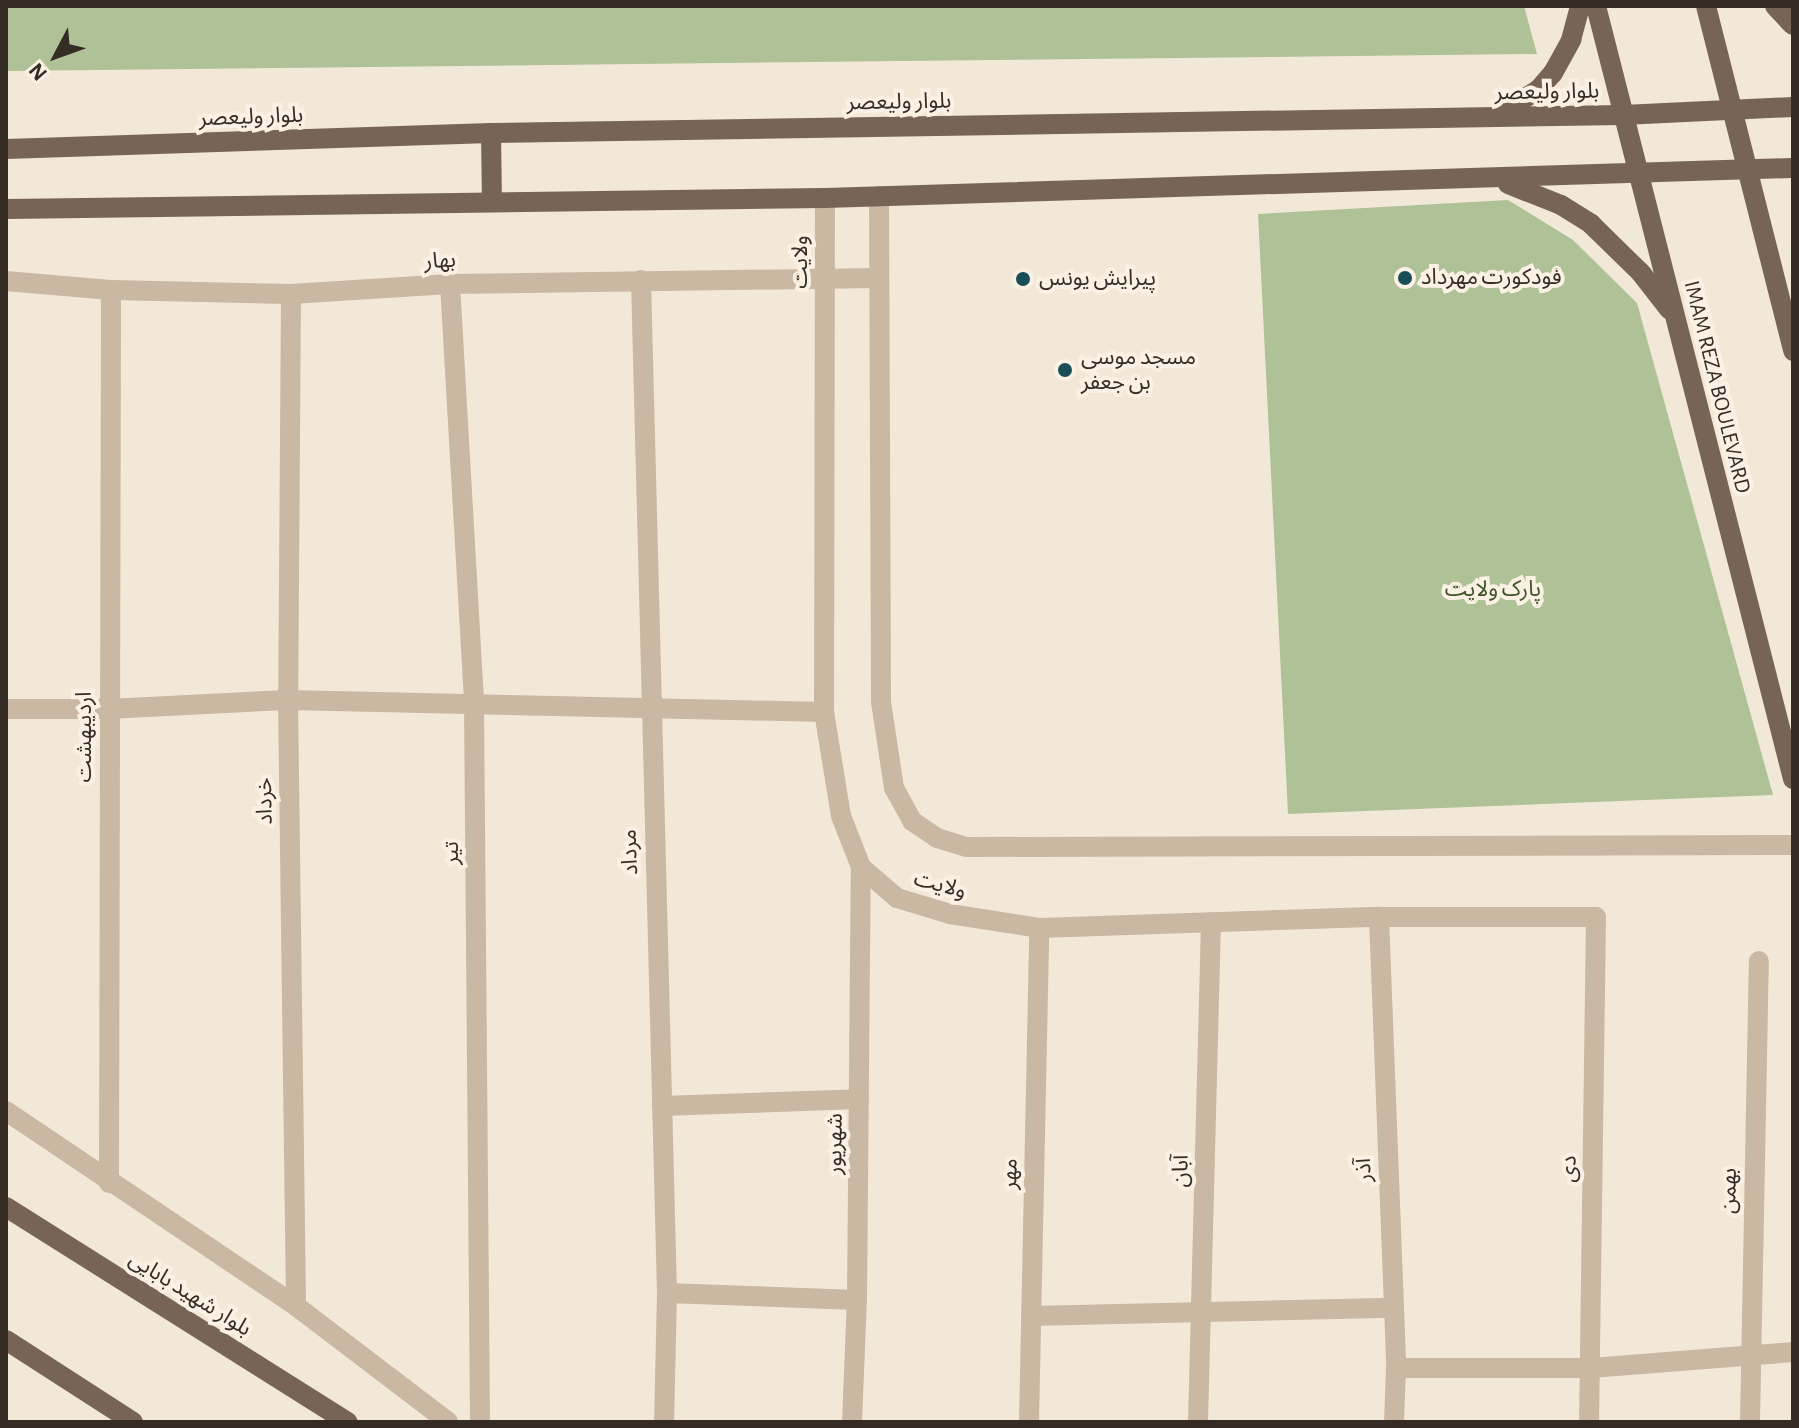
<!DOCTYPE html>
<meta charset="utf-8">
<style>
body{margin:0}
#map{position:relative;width:1799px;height:1428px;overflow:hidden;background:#f2e8d7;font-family:"Alegreya Sans","Noto Sans Arabic",sans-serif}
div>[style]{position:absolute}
.green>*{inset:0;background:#afc197}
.minor>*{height:20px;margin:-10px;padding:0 10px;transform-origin:10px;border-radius:10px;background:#cab8a3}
.major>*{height:20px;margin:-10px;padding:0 10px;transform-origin:10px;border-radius:10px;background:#776456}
.dots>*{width:22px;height:22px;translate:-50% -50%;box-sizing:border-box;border:4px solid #faf1e4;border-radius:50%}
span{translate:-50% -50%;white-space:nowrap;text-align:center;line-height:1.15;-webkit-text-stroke:8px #faf1e4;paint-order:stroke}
.street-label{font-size:22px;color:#352c25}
.poi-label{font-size:22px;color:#352c25}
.left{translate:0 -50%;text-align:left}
.park-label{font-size:22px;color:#405428}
.frame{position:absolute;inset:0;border:8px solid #352c25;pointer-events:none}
.north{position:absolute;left:16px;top:16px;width:80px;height:80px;-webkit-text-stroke:6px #faf1e4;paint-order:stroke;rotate:229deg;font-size:22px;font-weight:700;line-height:32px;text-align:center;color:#352c25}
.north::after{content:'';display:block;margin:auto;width:28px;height:36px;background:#352c25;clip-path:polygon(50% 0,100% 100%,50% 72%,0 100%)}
</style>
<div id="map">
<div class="green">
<div style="clip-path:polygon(6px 6px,1524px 6px,1537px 54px,6px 71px)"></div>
<div style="clip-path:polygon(1508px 200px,1573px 240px,1637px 303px,1773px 795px,1288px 814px,1258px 214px)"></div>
</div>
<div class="minor">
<div style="left:879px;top:196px;width:506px;rotate:89.77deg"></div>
<div style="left:881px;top:702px;width:87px;rotate:81.4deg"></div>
<div style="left:894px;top:788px;width:38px;rotate:61deg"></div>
<div style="left:912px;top:821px;width:30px;rotate:34deg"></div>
<div style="left:937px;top:838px;width:30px;rotate:17deg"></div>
<div style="left:966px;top:847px;width:827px;rotate:-0.14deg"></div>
<div style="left:825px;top:198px;width:514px;rotate:90.11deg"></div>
<div style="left:824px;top:712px;width:105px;rotate:80.7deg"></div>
<div style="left:841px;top:816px;width:55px;rotate:68.6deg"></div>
<div style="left:861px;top:867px;width:48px;rotate:40.7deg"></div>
<div style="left:897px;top:898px;width:55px;rotate:16.8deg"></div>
<div style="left:950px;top:914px;width:90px;rotate:8.9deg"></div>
<div style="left:1039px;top:928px;width:340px;rotate:-1.9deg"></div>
<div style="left:1379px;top:917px;width:217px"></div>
<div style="left:1596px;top:917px;width:505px;rotate:90.79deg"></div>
<div style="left:641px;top:280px;width:1013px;rotate:88.53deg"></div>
<div style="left:667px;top:1293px;width:129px;rotate:91.3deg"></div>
<div style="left:6px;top:281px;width:105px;rotate:4.9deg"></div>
<div style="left:111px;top:290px;width:180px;rotate:1.3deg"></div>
<div style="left:291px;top:294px;width:159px;rotate:-3.6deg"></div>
<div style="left:450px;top:284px;width:428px;rotate:-0.8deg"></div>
<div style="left:450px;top:284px;width:421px;rotate:86.7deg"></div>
<div style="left:474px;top:704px;width:718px;rotate:89.52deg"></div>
<div style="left:291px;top:294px;width:406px;rotate:90.4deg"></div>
<div style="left:288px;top:700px;width:606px;rotate:89.24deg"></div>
<div style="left:6px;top:709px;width:102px"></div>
<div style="left:108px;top:709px;width:180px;rotate:-2.9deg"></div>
<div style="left:288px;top:700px;width:536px;rotate:1.28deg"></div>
<div style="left:1379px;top:917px;width:451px;rotate:87.8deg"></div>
<div style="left:1396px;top:1368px;width:54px;rotate:92.1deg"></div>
<div style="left:662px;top:1106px;width:197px;rotate:-2deg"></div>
<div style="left:6px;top:1111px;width:349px;rotate:33.9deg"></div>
<div style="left:296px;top:1306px;width:191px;rotate:37.3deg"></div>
<div style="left:109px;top:1183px;width:893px;rotate:-89.87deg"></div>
<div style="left:667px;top:1293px;width:190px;rotate:2.1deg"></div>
<div style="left:1031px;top:1316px;width:362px;rotate:-1.3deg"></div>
<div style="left:1396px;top:1368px;width:195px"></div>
<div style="left:1591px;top:1368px;width:203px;rotate:-4.5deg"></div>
<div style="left:852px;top:1422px;width:122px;rotate:-87.7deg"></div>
<div style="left:857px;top:1300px;width:433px;rotate:-89.5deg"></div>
<div style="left:1029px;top:1422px;width:494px;rotate:-88.8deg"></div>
<div style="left:1198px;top:1422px;width:500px;rotate:-88.51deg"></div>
<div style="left:1750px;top:1422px;width:461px;rotate:-88.9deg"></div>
</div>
<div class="major">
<div style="left:1596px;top:6px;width:798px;rotate:75.7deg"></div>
<div style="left:1706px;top:6px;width:356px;rotate:75.8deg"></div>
<div style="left:1775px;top:6px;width:26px;rotate:47deg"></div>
<div style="left:1498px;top:116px;width:49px;rotate:-33.4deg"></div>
<div style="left:1539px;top:89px;width:21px;rotate:-49deg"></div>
<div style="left:1553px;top:73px;width:38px;rotate:-61deg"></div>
<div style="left:1571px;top:40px;width:35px;rotate:-75deg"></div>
<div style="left:491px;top:133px;width:69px;rotate:89.2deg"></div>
<div style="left:6px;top:149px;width:485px;rotate:-1.9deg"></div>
<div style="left:491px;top:133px;width:1132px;rotate:-0.91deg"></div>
<div style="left:1623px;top:115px;width:170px;rotate:-2.7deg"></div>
<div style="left:1508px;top:184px;width:57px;rotate:21.6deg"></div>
<div style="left:1561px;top:205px;width:36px;rotate:32deg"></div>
<div style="left:1591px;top:224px;width:70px;rotate:44.4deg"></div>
<div style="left:1641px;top:273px;width:46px;rotate:52.1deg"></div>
<div style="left:6px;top:209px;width:819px;rotate:-0.77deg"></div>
<div style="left:825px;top:198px;width:968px;rotate:-1.78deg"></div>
<div style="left:6px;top:1207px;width:404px;rotate:32.2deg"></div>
<div style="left:6px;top:1340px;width:151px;rotate:32.8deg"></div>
</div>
<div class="dots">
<div style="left:1405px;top:278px;background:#1a4e57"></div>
<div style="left:1023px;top:279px;background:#1a4e57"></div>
<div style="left:1065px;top:370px;background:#1a4e57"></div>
</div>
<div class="street-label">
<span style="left:1547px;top:92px;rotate:-1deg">بلوار ولیعصر</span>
<span style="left:899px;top:102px;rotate:-1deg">بلوار ولیعصر</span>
<span style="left:251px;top:117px;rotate:-2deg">بلوار ولیعصر</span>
<span style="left:440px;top:261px;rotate:-3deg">بهار</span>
<span style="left:801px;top:262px;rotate:-90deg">ولایت</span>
<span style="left:1717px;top:387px;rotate:76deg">IMAM REZA BOULEVARD</span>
<span style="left:85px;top:737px;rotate:-90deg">اردیبهشت</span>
<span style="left:265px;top:801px;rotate:-91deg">خرداد</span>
<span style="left:630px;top:852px;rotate:-92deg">مرداد</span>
<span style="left:452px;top:853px;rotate:-90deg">تیر</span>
<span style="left:940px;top:885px;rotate:15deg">ولایت</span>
<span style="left:835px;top:1144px;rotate:-89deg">شهریور</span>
<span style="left:1569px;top:1169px;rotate:-89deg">دی</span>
<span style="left:1364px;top:1170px;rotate:-92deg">آذر</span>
<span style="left:1181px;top:1171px;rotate:-89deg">آبان</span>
<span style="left:1010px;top:1174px;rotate:-89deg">مهر</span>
<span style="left:1729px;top:1191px;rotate:-89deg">بهمن</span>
<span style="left:190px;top:1294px;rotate:32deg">بلوار شهید بابایی</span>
</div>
<div class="poi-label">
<span class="left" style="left:1421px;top:278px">فودکورت مهرداد</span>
<span class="left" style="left:1039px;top:279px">پیرایش یونس</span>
<span class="left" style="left:1081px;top:370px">مسجد موسی<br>بن جعفر</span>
</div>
<div class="park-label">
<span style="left:1493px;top:590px">پارک ولایت</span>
</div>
<div class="frame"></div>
<div class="north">N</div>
</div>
